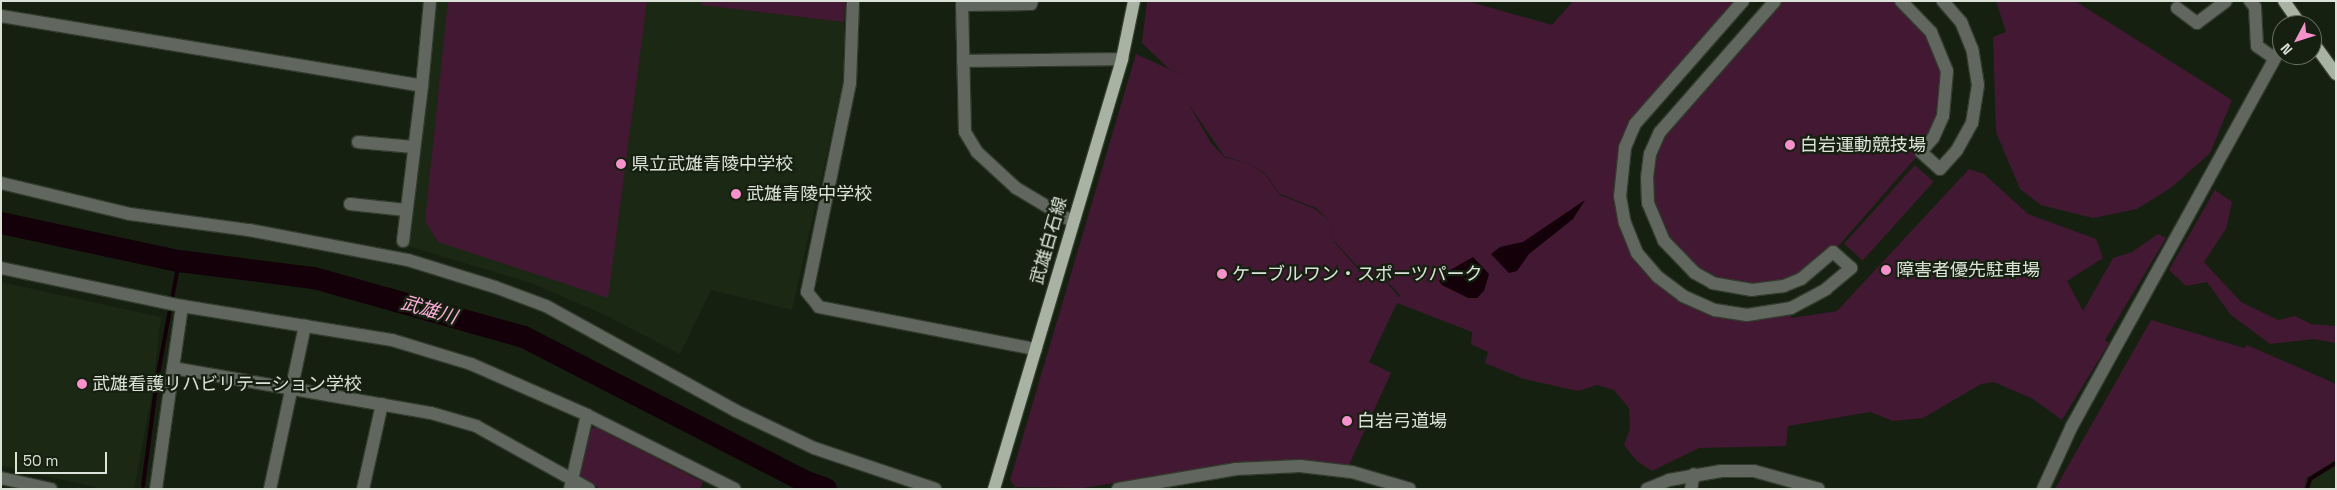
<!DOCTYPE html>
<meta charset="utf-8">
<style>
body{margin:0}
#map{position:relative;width:2337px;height:490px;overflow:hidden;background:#162011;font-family:"Space Grotesk","Noto Sans JP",sans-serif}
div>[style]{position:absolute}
.built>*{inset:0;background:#1b2814}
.green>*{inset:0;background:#421832;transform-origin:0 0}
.water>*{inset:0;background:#130009}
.stream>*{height:4px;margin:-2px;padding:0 2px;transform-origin:2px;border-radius:2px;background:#130009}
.river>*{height:22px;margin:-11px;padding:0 11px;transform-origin:11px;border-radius:11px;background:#130009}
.roads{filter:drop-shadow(1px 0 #323b2d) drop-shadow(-1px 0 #323b2d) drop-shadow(0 1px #323b2d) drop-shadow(0 -1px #323b2d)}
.minor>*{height:12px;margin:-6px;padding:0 6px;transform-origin:6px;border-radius:6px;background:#61675f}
.major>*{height:12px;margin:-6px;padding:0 6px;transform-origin:6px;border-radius:6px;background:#a8b3a3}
.dots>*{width:14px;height:14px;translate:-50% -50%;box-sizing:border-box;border:2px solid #162011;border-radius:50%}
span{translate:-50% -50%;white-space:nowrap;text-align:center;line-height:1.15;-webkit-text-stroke:4.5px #162011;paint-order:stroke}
.poi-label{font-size:18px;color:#dbe2d8}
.left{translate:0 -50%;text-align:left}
.street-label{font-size:18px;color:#dbe2d8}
.water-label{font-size:19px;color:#ffaddb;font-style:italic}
.frame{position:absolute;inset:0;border:2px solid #dbe2d8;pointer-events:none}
.north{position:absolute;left:2272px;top:15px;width:50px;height:50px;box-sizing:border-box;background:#162011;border:1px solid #656e61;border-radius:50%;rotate:230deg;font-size:14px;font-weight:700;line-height:20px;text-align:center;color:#dbe2d8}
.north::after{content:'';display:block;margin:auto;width:18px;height:22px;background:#f890cc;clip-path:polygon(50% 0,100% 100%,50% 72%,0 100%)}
.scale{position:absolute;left:15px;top:452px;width:92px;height:22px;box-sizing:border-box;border:2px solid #dbe2d8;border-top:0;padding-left:6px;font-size:15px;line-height:18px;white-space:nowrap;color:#dbe2d8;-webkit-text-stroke:4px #162011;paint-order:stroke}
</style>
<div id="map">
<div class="built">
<div style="clip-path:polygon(437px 1px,845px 1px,843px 82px,792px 310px,711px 290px,680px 354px,605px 315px,534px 284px,408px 246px)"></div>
<div style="clip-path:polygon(1px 282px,161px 317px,153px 388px,134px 489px,103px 489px,1px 466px)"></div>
<div style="clip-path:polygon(2336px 460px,2336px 489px,2304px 489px,2306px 478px)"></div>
</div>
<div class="green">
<div style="clip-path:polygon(448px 1px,647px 1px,608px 298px,438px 242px,425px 221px)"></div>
<div style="clip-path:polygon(702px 1px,845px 1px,844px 22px,702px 5px)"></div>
<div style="clip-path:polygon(evenodd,1147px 1px,1467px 1px,1552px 25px,1573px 1px,1743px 1px,1635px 124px,1625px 148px,1625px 223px,1658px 277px,1715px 310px,1791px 308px,1791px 318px,1837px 311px,1969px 169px,1984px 174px,2028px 214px,2096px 239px,2103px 258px,2067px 281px,2083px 311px,2113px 258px,2132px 252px,2158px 234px,2166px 238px,2105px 340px,2109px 343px,2062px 420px,2033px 399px,1994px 382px,1981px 384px,1923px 418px,1893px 421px,1870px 412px,1788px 426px,1786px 446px,1699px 448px,1652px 471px,1637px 461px,1624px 445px,1630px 429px,1629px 408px,1614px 390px,1597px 385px,1578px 391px,1524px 379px,1485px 363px,1488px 352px,1471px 344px,1472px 332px,1397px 303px,1369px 362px,1391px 373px,1348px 467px,1224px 466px,1083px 488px,1015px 487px,1010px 480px,1136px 54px,1182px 75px,1168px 68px,1142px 43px,1147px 1px,1188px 103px,1224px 156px,1249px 164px,1266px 174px,1280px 194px,1316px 208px,1331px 222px,1334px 241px,1360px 269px,1382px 276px,1400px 295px,1399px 297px,1382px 277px,1359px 270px,1334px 242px,1331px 222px,1315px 209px,1280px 195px,1266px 175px,1249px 164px,1224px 157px,1211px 143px,1188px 103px)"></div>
<div style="clip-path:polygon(1775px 1px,1901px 1px,1916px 16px,1947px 71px,1933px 138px,1833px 252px,1784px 286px,1713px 283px,1664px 241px,1647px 178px,1650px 154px)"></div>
<div style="clip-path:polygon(1996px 1px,2075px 1px,2232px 100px,2210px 153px,2172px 187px,2137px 209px,2093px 218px,2041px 205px,2020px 189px,1996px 132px,1993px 37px,2006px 32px)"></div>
<div style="left:1915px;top:165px;width:25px;height:106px;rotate:42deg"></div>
<div style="clip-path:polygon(2215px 190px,2232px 202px,2226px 229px,2204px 262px,2241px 302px,2278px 320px,2295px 316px,2311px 324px,2336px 326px,2336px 343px,2314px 339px,2270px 344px,2231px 315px,2207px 282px,2186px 286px,2169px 270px)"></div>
<div style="clip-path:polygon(2151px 320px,2244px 348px,2247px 345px,2336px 384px,2336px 460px,2306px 478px,2304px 489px,2055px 489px)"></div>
<div style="clip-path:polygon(595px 427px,703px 482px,700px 489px,600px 489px,579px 475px,588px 430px)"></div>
</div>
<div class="water">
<div style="clip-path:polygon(1585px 200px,1573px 219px,1529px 254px,1517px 271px,1509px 273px,1491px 254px,1500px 247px,1523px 242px)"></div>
<div style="clip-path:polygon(1473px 257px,1489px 274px,1484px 291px,1477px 298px,1468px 298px,1442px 285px,1439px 281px,1445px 273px)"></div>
</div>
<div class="stream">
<div style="left:143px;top:486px;width:108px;rotate:-82.5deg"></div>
<div style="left:157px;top:379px;width:120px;rotate:-79.4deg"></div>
<div style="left:2307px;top:489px;width:10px;rotate:-73deg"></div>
<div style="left:2310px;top:479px;width:31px;rotate:-32deg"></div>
</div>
<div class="river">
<div style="left:1px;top:223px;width:182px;rotate:12.1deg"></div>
<div style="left:179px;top:261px;width:136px;rotate:7.2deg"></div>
<div style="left:314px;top:278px;width:218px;rotate:15.7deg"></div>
<div style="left:524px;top:337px;width:317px;rotate:27.2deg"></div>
<div style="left:806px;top:482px;width:21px;rotate:19deg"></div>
</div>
<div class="roads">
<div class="minor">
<div style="left:853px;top:1px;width:82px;rotate:92.1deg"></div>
<div style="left:850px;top:83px;width:213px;rotate:101.6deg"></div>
<div style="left:807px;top:292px;width:19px;rotate:51deg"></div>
<div style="left:819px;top:307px;width:221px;rotate:11deg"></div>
<div style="left:962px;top:1px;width:131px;rotate:88.7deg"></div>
<div style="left:965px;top:132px;width:23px;rotate:59deg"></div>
<div style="left:977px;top:152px;width:53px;rotate:42.7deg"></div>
<div style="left:1016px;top:188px;width:66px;rotate:30.8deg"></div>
<div style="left:1743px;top:1px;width:164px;rotate:131.3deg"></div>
<div style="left:1635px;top:124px;width:26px;rotate:113deg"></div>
<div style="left:1625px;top:148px;width:48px;rotate:95.9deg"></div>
<div style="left:1620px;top:196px;width:27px;rotate:80deg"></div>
<div style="left:1625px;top:223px;width:32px;rotate:68deg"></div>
<div style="left:1637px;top:253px;width:32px;rotate:49deg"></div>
<div style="left:1658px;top:277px;width:31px;rotate:37deg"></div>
<div style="left:1683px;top:296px;width:35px;rotate:24deg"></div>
<div style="left:1715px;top:310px;width:32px;rotate:9deg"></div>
<div style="left:1747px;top:315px;width:45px;rotate:-9deg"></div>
<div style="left:1791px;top:308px;width:40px;rotate:-28deg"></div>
<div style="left:1826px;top:289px;width:33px;rotate:-40deg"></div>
<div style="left:1851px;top:268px;width:24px;rotate:-138deg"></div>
<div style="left:1833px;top:252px;width:42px;rotate:139.8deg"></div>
<div style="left:1801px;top:279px;width:18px;rotate:158deg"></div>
<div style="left:1784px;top:286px;width:32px;rotate:173deg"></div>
<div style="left:1752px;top:290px;width:40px;rotate:-170deg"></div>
<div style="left:1713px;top:283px;width:21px;rotate:-151deg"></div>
<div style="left:1695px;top:273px;width:45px;rotate:-134.1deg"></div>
<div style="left:1664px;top:241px;width:41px;rotate:-112.8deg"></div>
<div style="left:1648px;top:203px;width:25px;rotate:-92deg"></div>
<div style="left:1647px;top:178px;width:24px;rotate:-83deg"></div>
<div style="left:1650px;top:154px;width:24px;rotate:-66deg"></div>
<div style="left:1660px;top:132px;width:174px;rotate:-48.7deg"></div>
<div style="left:1901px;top:1px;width:43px;rotate:45.9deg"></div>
<div style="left:1931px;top:32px;width:42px;rotate:67.7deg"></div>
<div style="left:1947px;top:71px;width:45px;rotate:95.1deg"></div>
<div style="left:1943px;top:116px;width:24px;rotate:114deg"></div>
<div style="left:1933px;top:138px;width:18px;rotate:131deg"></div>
<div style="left:1921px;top:152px;width:25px;rotate:42deg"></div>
<div style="left:1940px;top:169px;width:25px;rotate:-48deg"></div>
<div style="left:1957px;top:150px;width:31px;rotate:-61deg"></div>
<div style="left:1972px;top:123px;width:38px;rotate:-81deg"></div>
<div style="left:1978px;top:85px;width:36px;rotate:-99deg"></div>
<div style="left:1972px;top:49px;width:29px;rotate:-112deg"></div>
<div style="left:1961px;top:22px;width:28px;rotate:-131deg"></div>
<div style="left:2250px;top:1px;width:8px;rotate:50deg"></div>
<div style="left:2255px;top:7px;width:39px;rotate:87deg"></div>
<div style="left:2257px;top:46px;width:21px;rotate:35deg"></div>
<div style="left:962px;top:5px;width:69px;rotate:-0.8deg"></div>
<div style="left:1031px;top:4px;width:3px;rotate:-72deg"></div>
<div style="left:2177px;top:8px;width:25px;rotate:37deg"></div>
<div style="left:2197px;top:23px;width:36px;rotate:-37deg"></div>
<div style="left:1px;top:16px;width:427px;rotate:9.4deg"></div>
<div style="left:422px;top:86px;width:85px;rotate:-84.6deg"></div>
<div style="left:963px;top:61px;width:159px;rotate:-0.7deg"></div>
<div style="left:358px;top:142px;width:55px;rotate:5.2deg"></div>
<div style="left:1px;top:183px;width:133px;rotate:13.5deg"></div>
<div style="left:130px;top:214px;width:120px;rotate:7.7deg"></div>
<div style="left:249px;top:230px;width:162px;rotate:10.7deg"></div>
<div style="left:408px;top:260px;width:91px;rotate:17.2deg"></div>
<div style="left:495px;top:287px;width:54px;rotate:20.4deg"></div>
<div style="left:546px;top:306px;width:217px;rotate:28.9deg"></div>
<div style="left:736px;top:411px;width:86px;rotate:25.4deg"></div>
<div style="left:814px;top:448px;width:128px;rotate:18.7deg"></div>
<div style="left:350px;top:204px;width:56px;rotate:6.1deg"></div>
<div style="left:403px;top:241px;width:156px;rotate:-83deg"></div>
<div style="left:1px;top:268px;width:185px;rotate:11.9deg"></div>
<div style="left:182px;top:306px;width:213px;rotate:9.2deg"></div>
<div style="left:392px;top:340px;width:83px;rotate:16.9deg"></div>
<div style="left:471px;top:364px;width:127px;rotate:23.7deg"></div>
<div style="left:587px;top:415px;width:165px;rotate:26.6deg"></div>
<div style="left:173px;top:368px;width:63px;rotate:-81.7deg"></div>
<div style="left:1px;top:478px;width:51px;rotate:12.4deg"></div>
<div style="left:156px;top:489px;width:122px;rotate:-82deg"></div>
<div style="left:173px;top:368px;width:262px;rotate:9.9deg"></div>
<div style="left:431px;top:413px;width:47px;rotate:16.1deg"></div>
<div style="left:476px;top:426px;width:129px;rotate:29.1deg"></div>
<div style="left:270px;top:489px;width:167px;rotate:-77.9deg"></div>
<div style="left:363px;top:489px;width:87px;rotate:-77.4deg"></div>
<div style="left:570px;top:489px;width:76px;rotate:-77.1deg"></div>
<div style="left:1118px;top:489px;width:120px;rotate:-9.6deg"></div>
<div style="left:1236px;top:469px;width:64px;rotate:-2.7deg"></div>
<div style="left:1300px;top:466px;width:52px;rotate:6.6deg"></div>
<div style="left:1352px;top:472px;width:60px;rotate:16.3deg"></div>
<div style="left:1647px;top:489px;width:24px;rotate:-22deg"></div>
<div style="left:1669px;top:480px;width:53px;rotate:-9.8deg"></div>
<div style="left:1721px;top:471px;width:33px"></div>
<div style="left:1754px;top:471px;width:67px;rotate:15.5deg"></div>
<div style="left:1691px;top:489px;width:15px;rotate:-79deg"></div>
<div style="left:2043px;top:489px;width:69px;rotate:-65.3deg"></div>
<div style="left:2072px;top:426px;width:435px;rotate:-61.1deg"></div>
</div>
<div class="major">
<div style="left:2284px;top:1px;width:29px;rotate:55deg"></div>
<div style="left:2312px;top:41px;width:41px;rotate:54deg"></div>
<div style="left:994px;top:489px;width:449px;rotate:-73.4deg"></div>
<div style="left:1122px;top:59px;width:59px;rotate:-78.3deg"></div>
</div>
</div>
<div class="dots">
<div style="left:1790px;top:145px;background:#f890cc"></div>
<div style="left:621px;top:164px;background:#f890cc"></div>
<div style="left:736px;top:194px;background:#f890cc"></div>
<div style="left:1886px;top:270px;background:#f890cc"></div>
<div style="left:1222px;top:274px;background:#f890cc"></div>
<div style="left:82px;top:384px;background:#f890cc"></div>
<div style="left:1347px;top:421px;background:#f890cc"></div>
</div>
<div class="poi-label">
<span class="left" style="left:1800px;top:145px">白岩運動競技場</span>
<span class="left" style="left:631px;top:164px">県立武雄青陵中学校</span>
<span class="left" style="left:746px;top:194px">武雄青陵中学校</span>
<span class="left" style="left:1896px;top:270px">障害者優先駐車場</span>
<span class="left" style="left:1232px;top:274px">ケーブルワン・スポーツパーク</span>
<span class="left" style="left:92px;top:384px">武雄看護リハビリテーション学校</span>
<span class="left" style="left:1357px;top:421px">白岩弓道場</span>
</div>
<div class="street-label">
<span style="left:1049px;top:241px;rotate:-74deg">武雄白石線</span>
</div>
<div class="water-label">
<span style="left:429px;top:310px;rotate:16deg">武雄川</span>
</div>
<div class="frame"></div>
<div class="north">N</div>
<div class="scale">50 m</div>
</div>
